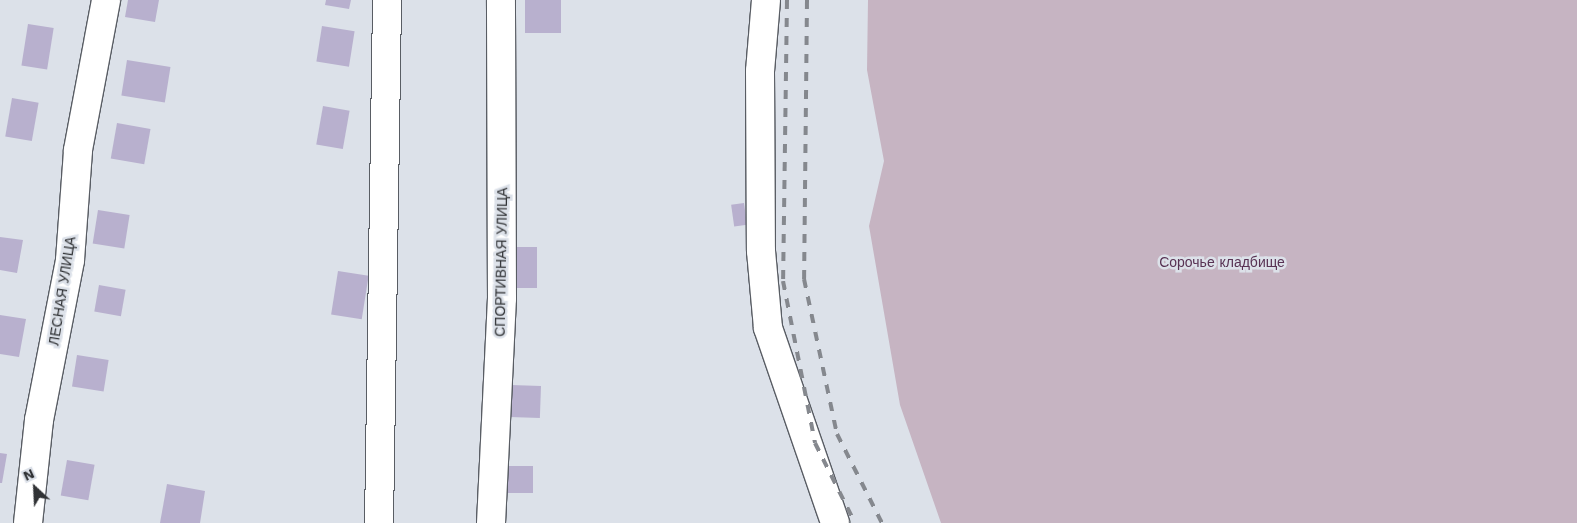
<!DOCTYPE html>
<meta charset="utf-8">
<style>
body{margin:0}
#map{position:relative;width:1577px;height:523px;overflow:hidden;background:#dce1e9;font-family:"Work Sans",sans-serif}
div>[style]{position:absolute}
.green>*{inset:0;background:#c6b4c2}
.building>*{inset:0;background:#b8b0ce;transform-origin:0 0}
.roads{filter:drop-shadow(1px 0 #595d64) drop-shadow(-1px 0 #595d64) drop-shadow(0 1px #595d64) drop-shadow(0 -1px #595d64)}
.minor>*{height:28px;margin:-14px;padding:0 14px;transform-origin:14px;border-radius:14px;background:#fff}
.rail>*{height:4px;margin-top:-2px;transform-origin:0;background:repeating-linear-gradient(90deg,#85888e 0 9px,transparent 0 18px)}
span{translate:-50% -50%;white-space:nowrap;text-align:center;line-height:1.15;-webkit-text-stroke:5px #dce1e9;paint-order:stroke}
.street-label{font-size:14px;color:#303235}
.park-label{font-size:14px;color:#583253}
.north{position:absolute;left:10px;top:463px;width:50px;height:50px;-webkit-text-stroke:4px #dce1e9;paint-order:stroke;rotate:335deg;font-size:14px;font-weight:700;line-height:20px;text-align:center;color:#303235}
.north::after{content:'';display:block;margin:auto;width:18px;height:22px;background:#303235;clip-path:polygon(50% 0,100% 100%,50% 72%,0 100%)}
</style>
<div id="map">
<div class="green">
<div style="clip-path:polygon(868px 0,1577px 0,1577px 523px,941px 523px,900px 405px,869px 226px,884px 161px,867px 70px)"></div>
</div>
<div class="building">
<div style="clip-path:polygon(128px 0,159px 0,155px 22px,125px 17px)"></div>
<div style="clip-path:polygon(326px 0,351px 0,349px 9px,325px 5px)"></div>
<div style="left:525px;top:0;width:36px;height:33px"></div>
<div style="left:28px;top:24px;width:26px;height:42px;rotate:9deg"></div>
<div style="left:322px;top:26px;width:33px;height:36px;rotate:9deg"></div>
<div style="left:127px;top:60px;width:44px;height:36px;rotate:9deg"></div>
<div style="left:12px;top:98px;width:27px;height:39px;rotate:10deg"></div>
<div style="left:323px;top:106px;width:27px;height:39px;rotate:10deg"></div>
<div style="left:117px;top:123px;width:34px;height:36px;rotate:10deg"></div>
<div style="left:744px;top:203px;width:22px;height:13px;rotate:82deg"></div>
<div style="left:98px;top:210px;width:32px;height:34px;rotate:9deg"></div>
<div style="clip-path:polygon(0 237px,23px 240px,17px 273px,0 270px)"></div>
<div style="left:516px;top:247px;width:21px;height:41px"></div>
<div style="left:338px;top:271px;width:31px;height:44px;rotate:9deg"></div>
<div style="left:99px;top:285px;width:27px;height:27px;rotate:10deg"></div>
<div style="clip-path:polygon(0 315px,26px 319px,19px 357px,0 354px)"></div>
<div style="left:77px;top:355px;width:32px;height:32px;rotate:9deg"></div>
<div style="left:511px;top:385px;width:30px;height:32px;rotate:2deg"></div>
<div style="clip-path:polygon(0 453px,7px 454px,2px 483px,0 483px)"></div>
<div style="left:67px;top:460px;width:28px;height:36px;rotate:10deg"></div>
<div style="left:507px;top:466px;width:26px;height:27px"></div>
<div style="clip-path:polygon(167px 484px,205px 491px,200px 523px,160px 523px)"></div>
</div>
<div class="roads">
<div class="minor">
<div style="left:766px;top:0;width:71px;rotate:94.8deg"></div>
<div style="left:760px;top:71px;width:180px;rotate:89.7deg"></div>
<div style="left:761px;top:251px;width:77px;rotate:84.8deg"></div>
<div style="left:768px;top:328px;width:206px;rotate:71deg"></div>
<div style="left:28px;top:523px;width:104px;rotate:-83.9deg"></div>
<div style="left:39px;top:420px;width:163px;rotate:-79deg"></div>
<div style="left:70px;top:260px;width:110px;rotate:-85.8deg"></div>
<div style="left:78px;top:150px;width:153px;rotate:-79.4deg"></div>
<div style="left:379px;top:523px;width:523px;rotate:-89.12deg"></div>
<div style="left:491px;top:523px;width:225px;rotate:-87.2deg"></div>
<div style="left:502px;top:298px;width:298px;rotate:-90.2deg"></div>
</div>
</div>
<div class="rail">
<div style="left:787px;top:0;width:281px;rotate:90.8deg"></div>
<div style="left:783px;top:281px;width:165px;rotate:78.8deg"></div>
<div style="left:815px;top:443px;width:89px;rotate:63.4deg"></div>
<div style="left:807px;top:0;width:279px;rotate:90.6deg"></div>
<div style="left:804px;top:279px;width:158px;rotate:78deg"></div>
<div style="left:837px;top:434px;width:100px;rotate:63.2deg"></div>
</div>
<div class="street-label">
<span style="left:501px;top:262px;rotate:-89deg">СПОРТИВНАЯ УЛИЦА</span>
<span style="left:62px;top:291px;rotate:-81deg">ЛЕСНАЯ УЛИЦА</span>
</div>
<div class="park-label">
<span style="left:1222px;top:262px">Сорочье кладбище</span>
</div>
<div class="north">N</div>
</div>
